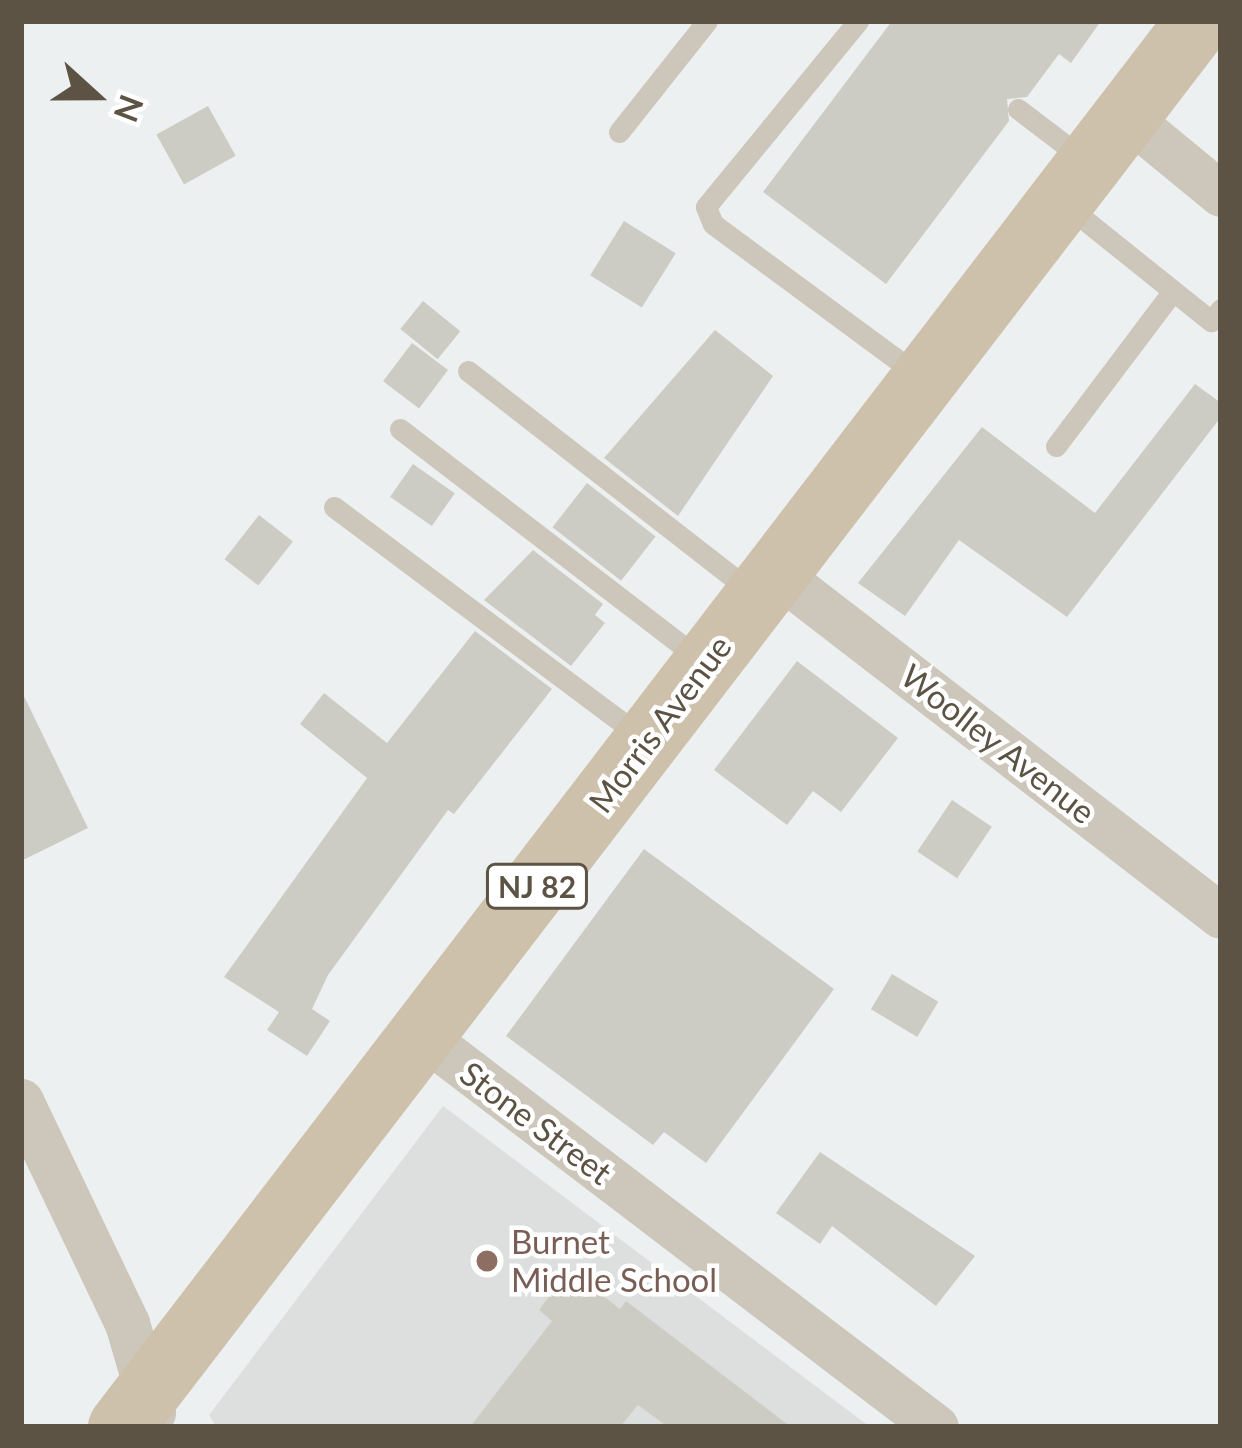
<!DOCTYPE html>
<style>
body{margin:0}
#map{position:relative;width:1242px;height:1448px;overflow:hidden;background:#edf0f0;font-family:Lato,sans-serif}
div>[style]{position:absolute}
.education>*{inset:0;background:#dcdfde}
.building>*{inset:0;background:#cdccc4;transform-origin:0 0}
.lane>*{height:21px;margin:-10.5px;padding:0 10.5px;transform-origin:10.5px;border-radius:10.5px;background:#cdc6ba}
.street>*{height:45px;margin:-22.5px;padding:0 22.5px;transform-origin:22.5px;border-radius:22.5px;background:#cdc6ba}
.primary>*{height:66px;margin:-33px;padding:0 33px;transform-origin:33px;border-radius:33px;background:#cec1ab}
.dots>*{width:33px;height:33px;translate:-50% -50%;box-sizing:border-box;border:6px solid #fff;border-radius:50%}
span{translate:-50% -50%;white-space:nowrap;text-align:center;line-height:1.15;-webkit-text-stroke:9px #fff;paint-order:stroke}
.shield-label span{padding:3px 9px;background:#fff;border:3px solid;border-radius:9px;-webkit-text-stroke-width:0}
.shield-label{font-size:30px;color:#5c5344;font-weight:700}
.street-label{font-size:33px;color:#5c5344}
.education-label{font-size:33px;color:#785e54}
.left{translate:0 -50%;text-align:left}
.frame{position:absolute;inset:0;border:24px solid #5c5344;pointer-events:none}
.north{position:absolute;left:36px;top:36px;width:120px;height:120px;-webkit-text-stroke:9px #fff;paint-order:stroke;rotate:111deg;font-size:33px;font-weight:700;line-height:48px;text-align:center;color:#5c5344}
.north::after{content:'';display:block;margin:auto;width:42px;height:54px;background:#5c5344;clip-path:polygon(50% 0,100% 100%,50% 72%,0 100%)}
</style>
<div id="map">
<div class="education">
<div style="clip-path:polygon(443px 1106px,870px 1427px,216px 1427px,209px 1415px)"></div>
</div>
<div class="building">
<div style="clip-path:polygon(892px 21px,1101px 21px,1071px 63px,1059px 54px,1027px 97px,1007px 99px,1009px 121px,886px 284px,763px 192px)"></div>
<div style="left:208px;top:106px;width:57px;height:59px;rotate:61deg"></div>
<div style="left:624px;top:221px;width:61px;height:64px;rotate:32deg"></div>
<div style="left:423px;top:301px;width:48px;height:36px;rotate:39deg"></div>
<div style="clip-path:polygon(715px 330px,773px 376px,678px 516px,604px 458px)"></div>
<div style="left:412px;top:343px;width:45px;height:48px;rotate:37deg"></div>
<div style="clip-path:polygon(1195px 384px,1221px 403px,1221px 417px,1067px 617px,959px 540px,905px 616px,858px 583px,982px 427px,1095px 513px)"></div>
<div style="left:413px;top:464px;width:51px;height:40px;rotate:35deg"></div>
<div style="left:587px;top:483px;width:87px;height:56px;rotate:38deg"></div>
<div style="left:259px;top:515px;width:43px;height:56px;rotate:38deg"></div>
<div style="clip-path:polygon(533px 550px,603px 604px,595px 615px,605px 623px,571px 666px,484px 600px)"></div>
<div style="clip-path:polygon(475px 631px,552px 689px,454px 814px,448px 810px,328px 975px,312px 1009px,330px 1021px,307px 1056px,267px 1030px,279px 1012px,224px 977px,367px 778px,300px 724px,324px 693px,387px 743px)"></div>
<div style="clip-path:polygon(797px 661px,898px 738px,841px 812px,813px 791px,787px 825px,714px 770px)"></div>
<div style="clip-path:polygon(21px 690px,88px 828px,21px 861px)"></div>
<div style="left:952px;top:800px;width:48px;height:62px;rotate:34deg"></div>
<div style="clip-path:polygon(644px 849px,834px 989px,706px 1163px,664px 1132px,653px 1145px,506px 1036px)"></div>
<div style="left:892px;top:974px;width:54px;height:41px;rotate:31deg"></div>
<div style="clip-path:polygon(820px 1152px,975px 1256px,936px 1306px,832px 1226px,820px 1244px,776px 1213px)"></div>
<div style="clip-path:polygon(569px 1269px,620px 1309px,626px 1301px,791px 1427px,668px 1427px,638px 1405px,620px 1427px,470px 1427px,552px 1321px,539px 1310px)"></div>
</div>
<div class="lane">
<div style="left:858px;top:21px;width:240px;rotate:129.3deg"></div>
<div style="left:706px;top:207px;width:18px;rotate:68deg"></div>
<div style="left:713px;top:224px;width:255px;rotate:36.4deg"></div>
<div style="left:1018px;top:109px;width:84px;rotate:37.3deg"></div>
<div style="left:619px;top:132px;width:142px;rotate:-51.6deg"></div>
<div style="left:1066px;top:205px;width:186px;rotate:38.7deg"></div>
<div style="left:1211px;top:321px;width:16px;rotate:-50deg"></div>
<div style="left:468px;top:371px;width:360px;rotate:37.9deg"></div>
<div style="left:400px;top:429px;width:379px;rotate:37.5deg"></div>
<div style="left:1056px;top:446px;width:194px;rotate:-53deg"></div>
<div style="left:334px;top:507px;width:384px;rotate:36.8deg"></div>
</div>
<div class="street">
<div style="left:1126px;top:116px;width:123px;rotate:39.4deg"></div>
<div style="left:775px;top:572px;width:563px;rotate:37.64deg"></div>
<div style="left:423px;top:1036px;width:645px;rotate:37.31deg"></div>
<div style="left:21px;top:1101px;width:246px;rotate:64.5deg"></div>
<div style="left:127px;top:1323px;width:93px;rotate:73.7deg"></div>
</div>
<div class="primary">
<div style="left:121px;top:1427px;width:1772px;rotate:-52.52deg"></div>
</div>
<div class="dots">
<div style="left:487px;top:1261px;background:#8d6e63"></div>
</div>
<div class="shield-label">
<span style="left:537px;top:886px">NJ 82</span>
</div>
<div class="street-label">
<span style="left:660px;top:724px;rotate:-53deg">Morris Avenue</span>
<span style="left:998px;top:744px;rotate:38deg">Woolley Avenue</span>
<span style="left:536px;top:1123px;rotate:37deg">Stone Street</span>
</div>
<div class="education-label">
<span class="left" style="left:511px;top:1261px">Burnet<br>Middle School</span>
</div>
<div class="frame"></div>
<div class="north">N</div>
</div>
